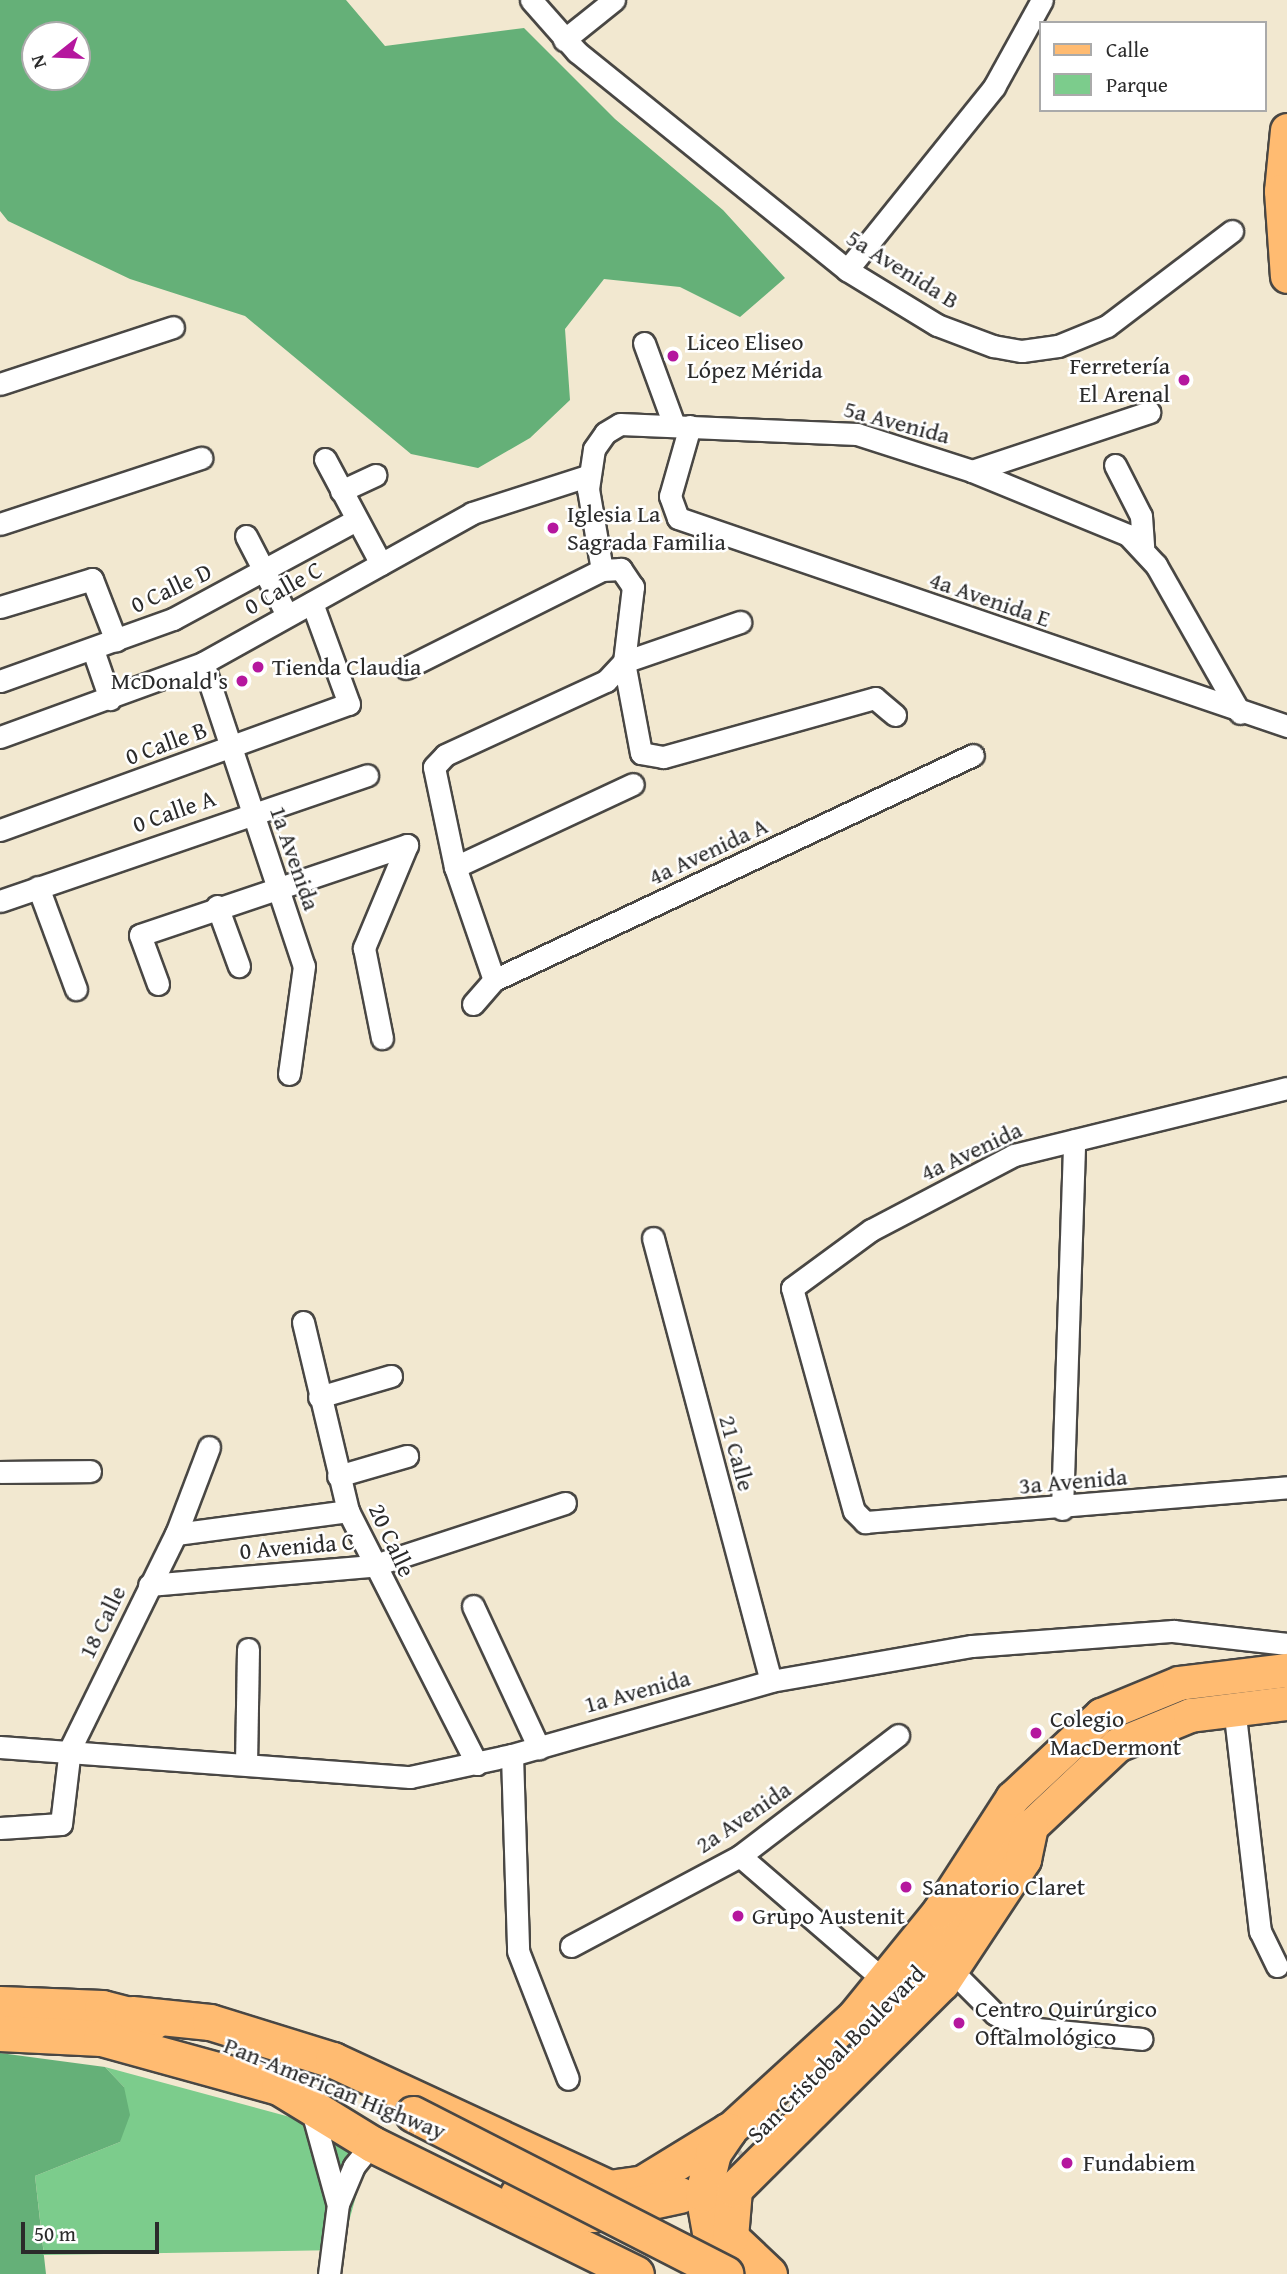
<!DOCTYPE html>
<meta charset="utf-8">
<style>
body{margin:0}
#map{position:relative;width:1287px;height:2274px;overflow:hidden;background:#f2e8d0;font-family:"Gentium Book Plus",serif}
div>[style]{position:absolute}
.green>*{inset:0;background:#7ccc8c}
.forest>*{inset:0;background:#65b078}
.trunk-tunnel>*{height:35px;margin-top:-17.5px;transform-origin:0;background:repeating-linear-gradient(90deg,#cac2af 0 35px,transparent 0 53px)}
.roads{filter:drop-shadow(2px 0 #494744) drop-shadow(-2px 0 #494744) drop-shadow(0 2px #494744) drop-shadow(0 -2px #494744)}
.minor>*{height:21px;margin:-10.5px;padding:0 10.5px;transform-origin:10.5px;border-radius:10.5px;background:#fff}
.primary>*{height:33px;margin:-16.5px;padding:0 16.5px;transform-origin:16.5px;border-radius:16.5px;background:#ffbb71}
.trunk>*{height:35px;margin:-17.5px;padding:0 17.5px;transform-origin:17.5px;border-radius:17.5px;background:#ffbb71}
.bridges{filter:drop-shadow(2px 0 #494744) drop-shadow(-2px 0 #494744) drop-shadow(0 2px #494744) drop-shadow(0 -2px #494744)}
.trunk-bridge>*{height:35px;margin:-17.5px;padding:0 17.5px;transform-origin:17.5px;border-radius:17.5px;background:#ffbb71}
.dots>*{width:19px;height:19px;translate:-50% -50%;box-sizing:border-box;border:4px solid #fff;border-radius:50%}
span{translate:-50% -50%;white-space:nowrap;text-align:center;line-height:1.15;-webkit-text-stroke:5px #fff;paint-order:stroke}
.street-label{font-size:24px;color:#2b2b2b}
.poi-label{font-size:24px;color:#2b2b2b}
.left{translate:0 -50%;text-align:left}
.right{translate:-100% -50%;text-align:right}
.legend{position:absolute;left:1039px;top:21px;width:228px;height:91px;box-sizing:border-box;background:#fff;border:2px solid #aaa;margin:0;padding:9px 12px;list-style:none;font-size:21px;color:#2b2b2b}
.legend li{display:flex;align-items:center;gap:14px;height:35px}
.legend b{width:35px;border:2px solid #aaa}
.north{position:absolute;left:21px;top:21px;width:70px;height:70px;box-sizing:border-box;background:#fff;border:2px solid #aaa;border-radius:50%;rotate:252deg;font-size:19px;font-weight:700;line-height:28px;text-align:center;color:#2b2b2b}
.north::after{content:'';display:block;margin:auto;width:24px;height:32px;background:#b5179e;clip-path:polygon(50% 0,100% 100%,50% 72%,0 100%)}
.scale{position:absolute;left:21px;top:2222px;width:138px;height:32px;box-sizing:border-box;border:4px solid #2b2b2b;border-top:0;padding-left:9px;font-size:21px;line-height:24px;white-space:nowrap;color:#2b2b2b;-webkit-text-stroke:5px #fff;paint-order:stroke}
</style>
<div id="map">
<div class="green">
<div style="clip-path:polygon(105px 2067px,290px 2117px,368px 2153px,341px 2250px,44px 2255px,35px 2176px,120px 2142px,124px 2087px)"></div>
</div>
<div class="forest">
<div style="clip-path:polygon(evenodd,0 0,346px 0,385px 46px,524px 28px,615px 119px,723px 210px,785px 278px,740px 317px,680px 287px,604px 279px,565px 329px,570px 400px,530px 438px,478px 468px,411px 454px,245px 316px,130px 279px,8px 221px,0 211px,0 0,35px 35px,77px 35px,77px 77px,35px 77px,35px 35px)"></div>
<div style="clip-path:polygon(0 2053px,105px 2067px,124px 2087px,130px 2115px,120px 2142px,35px 2176px,46px 2274px,0 2274px)"></div>
</div>
<div class="trunk-tunnel">
<div style="left:695px;top:2185px;width:58px;rotate:-38deg"></div>
</div>
<div class="roads">
<div class="minor">
<div style="left:531px;top:0;width:69px;rotate:48.5deg"></div>
<div style="left:577px;top:52px;width:347px;rotate:38.9deg"></div>
<div style="left:847px;top:270px;width:105px;rotate:31.4deg"></div>
<div style="left:937px;top:325px;width:60px;rotate:20.6deg"></div>
<div style="left:993px;top:346px;width:29px;rotate:10deg"></div>
<div style="left:1022px;top:351px;width:36px;rotate:-8deg"></div>
<div style="left:1058px;top:346px;width:53px;rotate:-22.2deg"></div>
<div style="left:1107px;top:326px;width:157px;rotate:-37.2deg"></div>
<div style="left:564px;top:40px;width:64px;rotate:-38.7deg"></div>
<div style="left:847px;top:270px;width:235px;rotate:-51.2deg"></div>
<div style="left:994px;top:87px;width:99px;rotate:-61.1deg"></div>
<div style="left:644px;top:343px;width:87px;rotate:69.9deg"></div>
<div style="left:0;top:384px;width:182px;rotate:-18.2deg"></div>
<div style="left:690px;top:426px;width:73px;rotate:105.9deg"></div>
<div style="left:670px;top:496px;width:23px;rotate:70deg"></div>
<div style="left:678px;top:518px;width:644px;rotate:18.86deg"></div>
<div style="left:325px;top:459px;width:119px;rotate:61.9deg"></div>
<div style="left:1115px;top:465px;width:57px;rotate:63deg"></div>
<div style="left:1141px;top:516px;width:31px;rotate:86deg"></div>
<div style="left:972px;top:471px;width:187px;rotate:-18.4deg"></div>
<div style="left:341px;top:491px;width:38px;rotate:-25deg"></div>
<div style="left:0;top:524px;width:212px;rotate:-18.2deg"></div>
<div style="left:246px;top:536px;width:89px;rotate:62.6deg"></div>
<div style="left:0;top:607px;width:96px;rotate:-16.9deg"></div>
<div style="left:92px;top:579px;width:66px;rotate:68.8deg"></div>
<div style="left:93px;top:650px;width:52px;rotate:70.9deg"></div>
<div style="left:203px;top:663px;width:319px;rotate:71.6deg"></div>
<div style="left:304px;top:966px;width:109px;rotate:97.9deg"></div>
<div style="left:406px;top:668px;width:219px;rotate:-26.6deg"></div>
<div style="left:0;top:681px;width:184px;rotate:-19.7deg"></div>
<div style="left:173px;top:619px;width:206px;rotate:-28.4deg"></div>
<div style="left:895px;top:715px;width:26px;rotate:-140deg"></div>
<div style="left:875px;top:698px;width:220px;rotate:164.4deg"></div>
<div style="left:663px;top:757px;width:22px;rotate:-170deg"></div>
<div style="left:641px;top:753px;width:93px;rotate:-100.6deg"></div>
<div style="left:624px;top:662px;width:76px;rotate:-83.2deg"></div>
<div style="left:633px;top:587px;width:22px;rotate:-124deg"></div>
<div style="left:621px;top:569px;width:19px;rotate:177deg"></div>
<div style="left:602px;top:570px;width:82px;rotate:-99.8deg"></div>
<div style="left:588px;top:489px;width:40px;rotate:-81.5deg"></div>
<div style="left:594px;top:449px;width:19px;rotate:-55deg"></div>
<div style="left:605px;top:433px;width:17px;rotate:-31deg"></div>
<div style="left:620px;top:424px;width:237px;rotate:2.4deg"></div>
<div style="left:857px;top:434px;width:121px;rotate:17.8deg"></div>
<div style="left:972px;top:471px;width:169px;rotate:22.3deg"></div>
<div style="left:1128px;top:535px;width:41px;rotate:47deg"></div>
<div style="left:1156px;top:565px;width:170px;rotate:60.4deg"></div>
<div style="left:0;top:737px;width:216px;rotate:-20deg"></div>
<div style="left:203px;top:663px;width:308px;rotate:-29.1deg"></div>
<div style="left:472px;top:513px;width:121px;rotate:-17.8deg"></div>
<div style="left:0;top:830px;width:371px;rotate:-19.9deg"></div>
<div style="left:349px;top:704px;width:108px;rotate:-110.1deg"></div>
<div style="left:455px;top:867px;width:196px;rotate:-25deg"></div>
<div style="left:38px;top:887px;width:109px;rotate:69.6deg"></div>
<div style="left:0;top:901px;width:388px;rotate:-18.9deg"></div>
<div style="left:217px;top:906px;width:64px;rotate:69.9deg"></div>
<div style="left:494px;top:980px;width:120px;rotate:-109deg"></div>
<div style="left:455px;top:867px;width:102px;rotate:-101.9deg"></div>
<div style="left:434px;top:767px;width:16px;rotate:-47deg"></div>
<div style="left:445px;top:755px;width:177px;rotate:-24.7deg"></div>
<div style="left:606px;top:681px;width:26px;rotate:-47deg"></div>
<div style="left:624px;top:662px;width:123px;rotate:-19deg"></div>
<div style="left:158px;top:984px;width:52px;rotate:-110.2deg"></div>
<div style="left:140px;top:935px;width:282px;rotate:-18.6deg"></div>
<div style="left:407px;top:845px;width:112px;rotate:112.7deg"></div>
<div style="left:364px;top:948px;width:92px;rotate:78.7deg"></div>
<div style="left:473px;top:1004px;width:32px;rotate:-49deg"></div>
<div style="left:494px;top:980px;width:529px;rotate:-25.16deg"></div>
<div style="left:1287px;top:1088px;width:281px;rotate:166.2deg"></div>
<div style="left:1014px;top:1155px;width:161px;rotate:152.3deg"></div>
<div style="left:871px;top:1230px;width:98px;rotate:143.7deg"></div>
<div style="left:792px;top:1288px;width:231px;rotate:74.5deg"></div>
<div style="left:854px;top:1511px;width:16px;rotate:45deg"></div>
<div style="left:865px;top:1522px;width:423px;rotate:-4.7deg"></div>
<div style="left:653px;top:1238px;width:458px;rotate:75.1deg"></div>
<div style="left:303px;top:1322px;width:194px;rotate:76.6deg"></div>
<div style="left:348px;top:1511px;width:284px;rotate:63deg"></div>
<div style="left:319px;top:1397px;width:75px;rotate:-16.3deg"></div>
<div style="left:0;top:1472px;width:90px;rotate:-0.6deg"></div>
<div style="left:338px;top:1476px;width:72px;rotate:-16.2deg"></div>
<div style="left:1062px;top:1509px;width:369px;rotate:-88.1deg"></div>
<div style="left:176px;top:1534px;width:174px;rotate:-7.6deg"></div>
<div style="left:149px;top:1585px;width:224px;rotate:-4.9deg"></div>
<div style="left:372px;top:1566px;width:203px;rotate:-18.1deg"></div>
<div style="left:473px;top:1606px;width:157px;rotate:65.1deg"></div>
<div style="left:1234px;top:1707px;width:226px;rotate:83.4deg"></div>
<div style="left:1260px;top:1931px;width:39px;rotate:64deg"></div>
<div style="left:0;top:1747px;width:411px;rotate:4.2deg"></div>
<div style="left:410px;top:1777px;width:104px;rotate:-12.2deg"></div>
<div style="left:512px;top:1755px;width:269px;rotate:-15.9deg"></div>
<div style="left:771px;top:1681px;width:204px;rotate:-9.9deg"></div>
<div style="left:972px;top:1646px;width:202px;rotate:-4.3deg"></div>
<div style="left:1173px;top:1631px;width:115px;rotate:6.5deg"></div>
<div style="left:512px;top:1755px;width:196px;rotate:88.2deg"></div>
<div style="left:518px;top:1951px;width:137px;rotate:68.7deg"></div>
<div style="left:246px;top:1764px;width:115px;rotate:-89deg"></div>
<div style="left:0;top:1828px;width:61px;rotate:-3.8deg"></div>
<div style="left:61px;top:1824px;width:76px;rotate:-83.2deg"></div>
<div style="left:70px;top:1749px;width:240px;rotate:-63.8deg"></div>
<div style="left:176px;top:1534px;width:93px;rotate:-69.2deg"></div>
<div style="left:740px;top:1856px;width:191px;rotate:40.8deg"></div>
<div style="left:571px;top:1946px;width:191px;rotate:-28deg"></div>
<div style="left:740px;top:1856px;width:199px;rotate:-37.4deg"></div>
<div style="left:951px;top:1970px;width:62px;rotate:45deg"></div>
<div style="left:995px;top:2014px;width:45px;rotate:19.7deg"></div>
<div style="left:1037px;top:2029px;width:105px;rotate:5.4deg"></div>
<div style="left:312px;top:2111px;width:94px;rotate:74.6deg"></div>
<div style="left:329px;top:2274px;width:71px;rotate:-82.7deg"></div>
<div style="left:338px;top:2204px;width:41px;rotate:-67.2deg"></div>
<div style="left:354px;top:2166px;width:28px;rotate:-51deg"></div>
</div>
<div class="primary">
<div style="left:1287px;top:130px;width:61px;rotate:95.6deg"></div>
<div style="left:1281px;top:191px;width:85px;rotate:86deg"></div>
<div style="left:902px;top:1995px;width:211px;rotate:-52.7deg"></div>
<div style="left:1030px;top:1827px;width:120px;rotate:-43.3deg"></div>
<div style="left:1117px;top:1745px;width:79px;rotate:-22.3deg"></div>
<div style="left:1190px;top:1715px;width:98px;rotate:-7.1deg"></div>
<div style="left:728px;top:2131px;width:169px;rotate:-42.4deg"></div>
<div style="left:853px;top:2017px;width:136px;rotate:-50.9deg"></div>
<div style="left:939px;top:1911px;width:135px;rotate:-57.1deg"></div>
<div style="left:1012px;top:1798px;width:122px;rotate:-43deg"></div>
<div style="left:1101px;top:1715px;width:84px;rotate:-22.3deg"></div>
<div style="left:1179px;top:1683px;width:109px;rotate:-6.9deg"></div>
</div>
<div class="trunk">
<div style="left:0;top:2004px;width:102px;rotate:2.2deg"></div>
<div style="left:102px;top:2008px;width:53px;rotate:14.3deg"></div>
<div style="left:132px;top:2014px;width:78px;rotate:5.9deg"></div>
<div style="left:210px;top:2022px;width:129px;rotate:17.2deg"></div>
<div style="left:333px;top:2060px;width:304px;rotate:24.9deg"></div>
<div style="left:609px;top:2188px;width:34px;rotate:-8deg"></div>
<div style="left:643px;top:2183px;width:100px;rotate:-31.5deg"></div>
<div style="left:0;top:2033px;width:101px;rotate:2.8deg"></div>
<div style="left:101px;top:2038px;width:185px;rotate:15.4deg"></div>
<div style="left:279px;top:2087px;width:109px;rotate:31.5deg"></div>
<div style="left:372px;top:2144px;width:294px;rotate:26.2deg"></div>
<div style="left:518px;top:2194px;width:77px;rotate:15.1deg"></div>
<div style="left:592px;top:2214px;width:90px;rotate:-12.2deg"></div>
<div style="left:714px;top:2255px;width:63px;rotate:-100.1deg"></div>
<div style="left:703px;top:2193px;width:41px;rotate:-76deg"></div>
<div style="left:713px;top:2153px;width:27px;rotate:-56deg"></div>
<div style="left:769px;top:2274px;width:54px;rotate:-136.5deg"></div>
<div style="left:730px;top:2237px;width:48px;rotate:-85.2deg"></div>
<div style="left:734px;top:2189px;width:292px;rotate:-44.9deg"></div>
<div style="left:941px;top:1983px;width:149px;rotate:-56.5deg"></div>
<div style="left:1023px;top:1859px;width:33px;rotate:-78deg"></div>
</div>
</div>
<div class="bridges">
<div class="trunk-bridge">
<div style="left:413px;top:2114px;width:351px;rotate:27.1deg"></div>
</div>
</div>
<div class="dots">
<div style="left:673px;top:356px;background:#b5179e"></div>
<div style="left:1184px;top:380px;background:#b5179e"></div>
<div style="left:553px;top:528px;background:#b5179e"></div>
<div style="left:258px;top:667px;background:#b5179e"></div>
<div style="left:242px;top:681px;background:#b5179e"></div>
<div style="left:1036px;top:1733px;background:#b5179e"></div>
<div style="left:906px;top:1887px;background:#b5179e"></div>
<div style="left:738px;top:1916px;background:#b5179e"></div>
<div style="left:959px;top:2023px;background:#b5179e"></div>
<div style="left:1067px;top:2163px;background:#b5179e"></div>
</div>
<div class="street-label">
<span style="left:903px;top:269px;rotate:32deg">5a Avenida B</span>
<span style="left:897px;top:422px;rotate:15deg">5a Avenida</span>
<span style="left:171px;top:588px;rotate:-25deg">0 Calle D</span>
<span style="left:283px;top:588px;rotate:-29deg">0 Calle C</span>
<span style="left:990px;top:599px;rotate:19deg">4a Avenida E</span>
<span style="left:166px;top:743px;rotate:-20deg">0 Calle B</span>
<span style="left:174px;top:811px;rotate:-19deg">0 Calle A</span>
<span style="left:708px;top:851px;rotate:-25deg">4a Avenida A</span>
<span style="left:295px;top:858px;rotate:71deg">1a Avenida</span>
<span style="left:971px;top:1151px;rotate:-25deg">4a Avenida</span>
<span style="left:737px;top:1453px;rotate:75deg">21 Calle</span>
<span style="left:1073px;top:1481px;rotate:-5deg">3a Avenida</span>
<span style="left:392px;top:1540px;rotate:65deg">20 Calle</span>
<span style="left:297px;top:1546px;rotate:-5deg">0 Avenida C</span>
<span style="left:102px;top:1622px;rotate:-64deg">18 Calle</span>
<span style="left:637px;top:1691px;rotate:-15deg">1a Avenida</span>
<span style="left:743px;top:1817px;rotate:-34deg">2a Avenida</span>
<span style="left:836px;top:2054px;rotate:-45deg">San Cristobal Boulevard</span>
<span style="left:335px;top:2088px;rotate:22deg">Pan-American Highway</span>
</div>
<div class="poi-label">
<span class="left" style="left:687px;top:356px">Liceo Eliseo<br>López Mérida</span>
<span class="right" style="left:1170px;top:380px">Ferretería<br>El Arenal</span>
<span class="left" style="left:567px;top:528px">Iglesia La<br>Sagrada Familia</span>
<span class="left" style="left:272px;top:667px">Tienda Claudia</span>
<span class="right" style="left:228px;top:681px">McDonald's</span>
<span class="left" style="left:1050px;top:1733px">Colegio<br>MacDermont</span>
<span class="left" style="left:922px;top:1887px">Sanatorio Claret</span>
<span class="left" style="left:752px;top:1916px">Grupo Austenit</span>
<span class="left" style="left:975px;top:2023px">Centro Quirúrgico<br>Oftalmológico</span>
<span class="left" style="left:1083px;top:2163px">Fundabiem</span>
</div>
<ul class="legend">
<li><b style="height:9px;background:#ffbb71"></b>Calle</li>
<li><b style="height:19px;background:#7ccc8c"></b>Parque</li>
</ul>
<div class="north">N</div>
<div class="scale">50 m</div>
</div>
